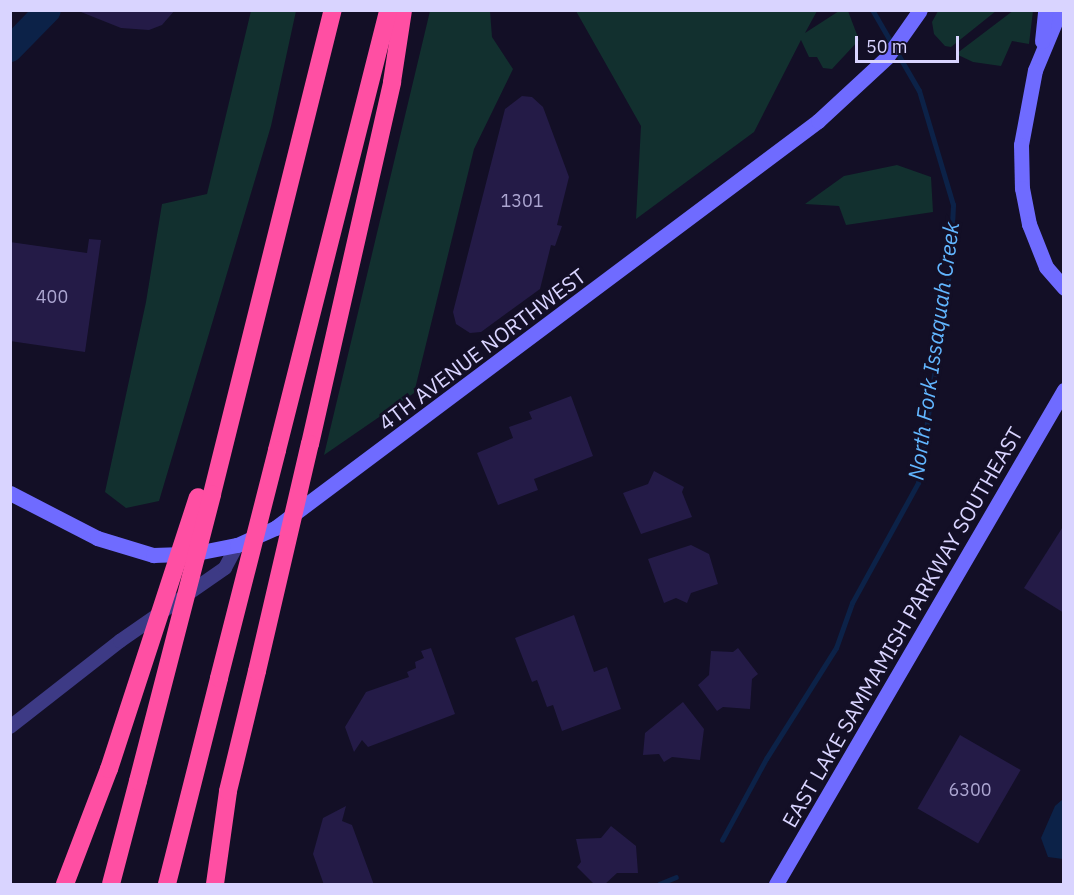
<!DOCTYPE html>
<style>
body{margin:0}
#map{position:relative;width:1074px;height:895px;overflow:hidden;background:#130f26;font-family:"IBM Plex Sans",sans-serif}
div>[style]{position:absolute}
.green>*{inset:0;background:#12302f}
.water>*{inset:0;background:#0c2248}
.stream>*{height:4.5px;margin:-2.25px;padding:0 2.25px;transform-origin:2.25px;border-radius:2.25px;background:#0c2248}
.river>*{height:26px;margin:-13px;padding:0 13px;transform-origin:13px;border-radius:13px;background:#0c2248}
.building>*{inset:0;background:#241b47;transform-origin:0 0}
.street>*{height:14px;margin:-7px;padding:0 7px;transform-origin:7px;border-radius:7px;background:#3d3a85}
.secondary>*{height:15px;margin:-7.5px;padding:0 7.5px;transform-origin:7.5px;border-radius:7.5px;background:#6f6bff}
.highway>*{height:18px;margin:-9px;padding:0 9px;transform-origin:9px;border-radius:9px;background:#ff4fa3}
.highway-bridge>*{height:18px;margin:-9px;padding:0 9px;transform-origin:9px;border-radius:9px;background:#ff4fa3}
span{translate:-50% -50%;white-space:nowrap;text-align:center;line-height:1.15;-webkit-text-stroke:6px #130f26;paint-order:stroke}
.number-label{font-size:18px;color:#aca6d1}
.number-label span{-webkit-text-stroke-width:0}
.street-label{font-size:21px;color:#d9d4ff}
.water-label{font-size:22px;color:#62b6ff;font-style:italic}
.frame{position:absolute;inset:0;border:12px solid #d9d4ff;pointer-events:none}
.scale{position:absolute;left:855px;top:36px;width:104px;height:27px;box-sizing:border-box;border:3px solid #d9d4ff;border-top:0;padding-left:8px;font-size:18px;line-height:21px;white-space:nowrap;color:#d9d4ff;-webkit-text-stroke:4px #130f26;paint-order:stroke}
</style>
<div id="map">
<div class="green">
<div style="clip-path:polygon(1014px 10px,1033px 11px,1029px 44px,1012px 41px,1001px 66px,973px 62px,956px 54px)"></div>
<div style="clip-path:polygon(251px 11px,296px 11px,271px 126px,159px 501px,126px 508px,105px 492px,146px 302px,162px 204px,207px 194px)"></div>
<div style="clip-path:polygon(430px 11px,490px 11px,492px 37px,513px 69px,474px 149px,414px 393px,324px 455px)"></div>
<div style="clip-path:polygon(576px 11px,817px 11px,805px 33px,839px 11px,848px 11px,859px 40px,832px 69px,823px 68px,817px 57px,809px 57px,801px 40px,754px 132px,636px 219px,641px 126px)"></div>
<div style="clip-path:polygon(938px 11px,938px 10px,996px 11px,951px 47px,945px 46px,934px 34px,932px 22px)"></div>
<div style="clip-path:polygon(897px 165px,931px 177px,933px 212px,846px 225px,839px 206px,805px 204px,844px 176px)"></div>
</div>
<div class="water">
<div style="clip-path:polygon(1063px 799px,1063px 859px,1048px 857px,1041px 838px,1055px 806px)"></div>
</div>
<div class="stream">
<div style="left:722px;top:840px;width:92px;rotate:-61.5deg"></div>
<div style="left:766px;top:759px;width:131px;rotate:-57.8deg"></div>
<div style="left:836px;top:648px;width:48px;rotate:-70.4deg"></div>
<div style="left:852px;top:603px;width:137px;rotate:-61.2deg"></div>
<div style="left:918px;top:483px;width:220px;rotate:-81.6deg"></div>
<div style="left:950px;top:265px;width:60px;rotate:-87.1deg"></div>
<div style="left:953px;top:205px;width:119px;rotate:-106.6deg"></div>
<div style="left:919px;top:91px;width:94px;rotate:-120.1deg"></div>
<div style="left:659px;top:884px;width:18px;rotate:-22deg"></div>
</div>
<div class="river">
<div style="left:10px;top:49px;width:54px;rotate:-45.7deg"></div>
</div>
<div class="building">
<div style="clip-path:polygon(76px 10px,175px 10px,162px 25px,149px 30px,121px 28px)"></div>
<div style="clip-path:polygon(522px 96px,532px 97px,543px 107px,569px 177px,557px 225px,562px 226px,555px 246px,551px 245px,540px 289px,481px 332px,470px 333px,456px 324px,453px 312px,505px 109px)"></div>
<div style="clip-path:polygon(89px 239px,101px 240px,85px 352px,10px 341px,10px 242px,87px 253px)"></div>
<div style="clip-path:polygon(571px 396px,593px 456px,534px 479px,538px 490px,498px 505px,477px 453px,513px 438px,509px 427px,532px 419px,529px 412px)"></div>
<div style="clip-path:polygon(654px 471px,684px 487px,682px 492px,692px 517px,641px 534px,623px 493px,648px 484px)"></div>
<div style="clip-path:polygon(1064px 525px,1064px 613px,1024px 588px)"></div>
<div style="clip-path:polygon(691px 545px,709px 554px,718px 584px,691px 593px,687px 603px,676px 598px,664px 603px,648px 559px)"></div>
<div style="clip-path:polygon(574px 615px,594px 672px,607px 667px,621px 709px,562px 731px,553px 705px,547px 707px,537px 680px,532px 682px,515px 638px)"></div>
<div style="clip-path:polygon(431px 648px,455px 714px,368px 747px,362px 740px,354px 752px,345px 727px,366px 692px,409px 677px,407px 672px,416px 668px,415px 662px,424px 658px,421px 651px)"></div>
<div style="clip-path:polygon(738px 648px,758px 674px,752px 679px,750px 709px,723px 707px,717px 711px,698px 685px,709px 675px,711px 651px,733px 652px)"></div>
<div style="clip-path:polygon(683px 702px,704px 729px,700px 760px,672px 757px,664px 762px,659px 754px,643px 755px,645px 733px)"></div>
<div style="left:960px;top:735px;width:70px;height:85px;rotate:30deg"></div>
<div style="clip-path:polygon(346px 806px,342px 821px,352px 825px,374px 885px,324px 885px,313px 854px,323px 818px)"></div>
<div style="clip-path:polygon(611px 826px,636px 846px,638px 873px,617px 873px,604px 885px,595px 885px,577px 867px,581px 862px,576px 839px,601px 838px)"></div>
</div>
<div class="street">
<div style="left:10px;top:727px;width:140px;rotate:-38deg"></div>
<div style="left:120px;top:641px;width:128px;rotate:-34.8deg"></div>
<div style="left:225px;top:568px;width:26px;rotate:-62deg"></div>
</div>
<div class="secondary">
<div style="left:1060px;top:10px;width:65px;rotate:112.6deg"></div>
<div style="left:1035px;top:70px;width:76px;rotate:100.6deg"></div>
<div style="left:1021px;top:145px;width:43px;rotate:88.7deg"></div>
<div style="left:1022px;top:188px;width:37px;rotate:79deg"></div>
<div style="left:1029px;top:224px;width:46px;rotate:68.4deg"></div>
<div style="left:1046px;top:267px;width:28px;rotate:49deg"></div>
<div style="left:1042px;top:41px;width:31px;rotate:-84deg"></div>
<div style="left:10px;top:493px;width:98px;rotate:27.3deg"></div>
<div style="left:97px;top:538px;width:59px;rotate:16.9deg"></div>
<div style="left:153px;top:555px;width:38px;rotate:-2deg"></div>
<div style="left:191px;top:554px;width:47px;rotate:-11.1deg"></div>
<div style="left:237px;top:545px;width:42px;rotate:-24.1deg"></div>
<div style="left:275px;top:528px;width:679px;rotate:-36.85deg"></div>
<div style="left:818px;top:121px;width:94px;rotate:-42.8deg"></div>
<div style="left:887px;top:57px;width:57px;rotate:-54.9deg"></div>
<div style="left:776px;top:884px;width:572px;rotate:-59.76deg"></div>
</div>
<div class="highway">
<div style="left:310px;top:444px;width:371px;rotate:-77.2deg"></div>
<div style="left:392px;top:82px;width:73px;rotate:-81.3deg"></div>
<div style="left:277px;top:450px;width:454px;rotate:-75.8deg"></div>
<div style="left:212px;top:494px;width:499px;rotate:-76deg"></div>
<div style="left:65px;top:884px;width:123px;rotate:-69.1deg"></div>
<div style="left:111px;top:884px;width:106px;rotate:-75.3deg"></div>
<div style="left:167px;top:884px;width:212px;rotate:-75.8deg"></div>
<div style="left:215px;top:884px;width:94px;rotate:-82deg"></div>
<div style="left:228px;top:791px;width:123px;rotate:-76.4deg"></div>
</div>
<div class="highway-bridge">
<div style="left:257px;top:671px;width:233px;rotate:-76.9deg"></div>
<div style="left:219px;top:678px;width:235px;rotate:-75.7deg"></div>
<div style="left:109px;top:769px;width:286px;rotate:-71.9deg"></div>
<div style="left:138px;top:781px;width:296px;rotate:-75.5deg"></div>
</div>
<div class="number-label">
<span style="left:522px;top:201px">1301</span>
<span style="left:52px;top:297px">400</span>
<span style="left:970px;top:790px">6300</span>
</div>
<div class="street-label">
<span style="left:482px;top:349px;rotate:-37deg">4TH AVENUE NORTHWEST</span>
<span style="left:902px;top:627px;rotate:-60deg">EAST LAKE SAMMAMISH PARKWAY SOUTHEAST</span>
</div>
<div class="water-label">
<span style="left:933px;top:351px;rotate:-82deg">North Fork Issaquah Creek</span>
</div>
<div class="frame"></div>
<div class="scale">50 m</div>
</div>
